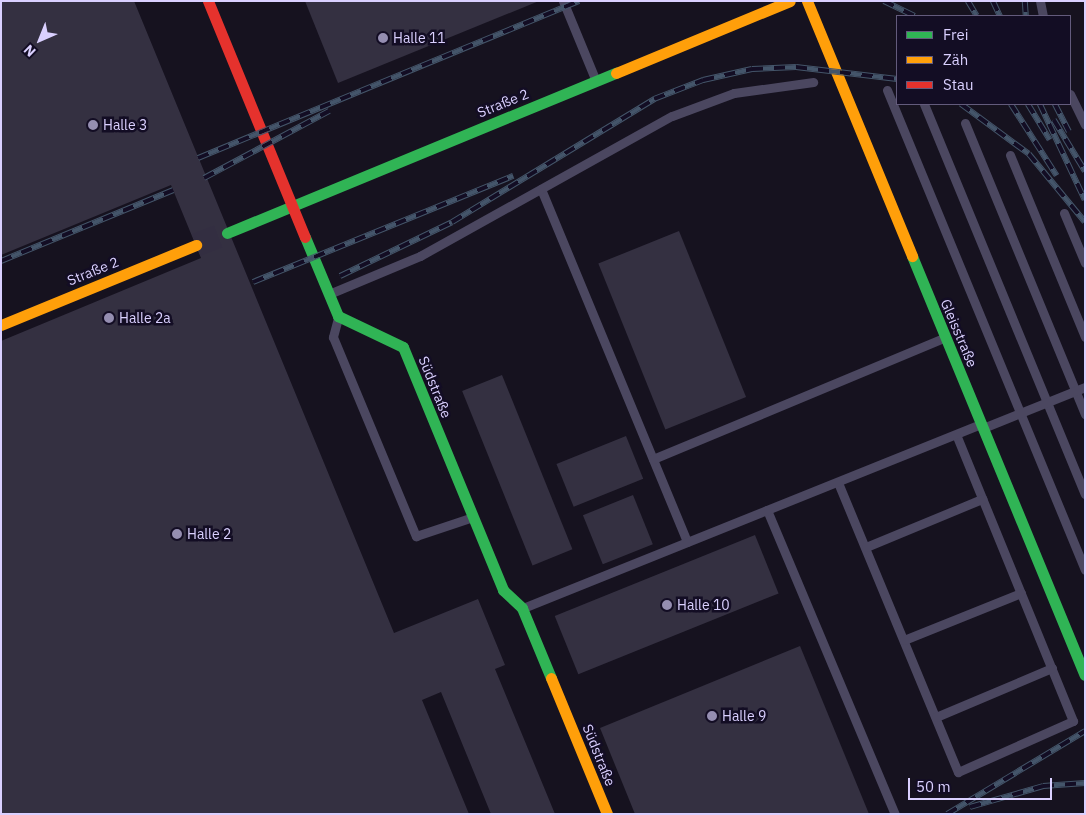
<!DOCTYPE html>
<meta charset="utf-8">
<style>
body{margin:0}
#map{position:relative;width:1086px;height:815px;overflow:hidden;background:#16121f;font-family:"IBM Plex Sans",sans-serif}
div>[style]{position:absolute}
.building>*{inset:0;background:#343041;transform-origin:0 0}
.secondary-tunnel>*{height:24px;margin-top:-12px;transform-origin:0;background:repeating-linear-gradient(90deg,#332e41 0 24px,transparent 0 36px)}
.lane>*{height:9px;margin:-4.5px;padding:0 4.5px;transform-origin:4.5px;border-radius:4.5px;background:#4b4760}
.fast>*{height:11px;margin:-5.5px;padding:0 5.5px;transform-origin:5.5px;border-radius:5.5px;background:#30b455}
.slow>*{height:11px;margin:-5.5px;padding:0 5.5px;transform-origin:5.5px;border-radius:5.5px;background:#ff9f0a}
.jam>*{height:11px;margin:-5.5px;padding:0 5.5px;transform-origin:5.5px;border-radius:5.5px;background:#e5322d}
.rail>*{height:5.5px;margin-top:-2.75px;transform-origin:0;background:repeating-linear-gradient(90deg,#130d24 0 11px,#44556a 0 22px);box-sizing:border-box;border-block:1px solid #44556a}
.dots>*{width:14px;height:14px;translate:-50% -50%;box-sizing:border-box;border:2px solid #130d24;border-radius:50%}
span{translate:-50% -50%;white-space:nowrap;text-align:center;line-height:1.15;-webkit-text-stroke:5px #130d24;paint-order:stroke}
.poi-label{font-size:14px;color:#dad0ff}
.left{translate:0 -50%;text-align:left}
.street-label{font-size:14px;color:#dad0ff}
.frame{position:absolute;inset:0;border:2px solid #dad0ff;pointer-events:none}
.legend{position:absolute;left:896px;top:15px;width:175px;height:90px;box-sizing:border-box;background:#130d24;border:1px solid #635b7c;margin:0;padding:6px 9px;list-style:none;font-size:15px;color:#dad0ff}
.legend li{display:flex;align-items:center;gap:10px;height:25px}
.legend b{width:25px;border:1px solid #635b7c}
.north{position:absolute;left:15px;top:15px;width:50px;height:50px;-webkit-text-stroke:4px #130d24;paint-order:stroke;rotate:224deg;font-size:14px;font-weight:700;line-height:20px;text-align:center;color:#dad0ff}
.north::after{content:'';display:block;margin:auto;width:18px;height:22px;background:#dad0ff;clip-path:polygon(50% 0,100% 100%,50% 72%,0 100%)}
.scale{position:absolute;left:908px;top:778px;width:144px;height:22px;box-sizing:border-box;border:2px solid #dad0ff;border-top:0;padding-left:6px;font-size:15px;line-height:18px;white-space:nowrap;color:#dad0ff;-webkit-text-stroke:4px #130d24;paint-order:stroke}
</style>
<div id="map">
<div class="building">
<div style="clip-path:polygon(1px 1px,134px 1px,394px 633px,478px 599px,505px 665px,495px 669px,555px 814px,491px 814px,441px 692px,422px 700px,469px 814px,1px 814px,1px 341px,201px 258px,171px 185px,1px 255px)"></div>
<div style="clip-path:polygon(305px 1px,539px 1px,338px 83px)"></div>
<div style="left:679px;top:231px;width:179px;height:87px;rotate:68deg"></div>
<div style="left:502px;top:375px;width:188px;height:43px;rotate:68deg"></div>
<div style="left:626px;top:436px;width:46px;height:75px;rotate:68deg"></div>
<div style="left:633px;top:495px;width:53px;height:54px;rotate:68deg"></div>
<div style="left:755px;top:535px;width:63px;height:216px;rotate:68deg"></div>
<div style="clip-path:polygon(800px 646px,869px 814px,635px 814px,600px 728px)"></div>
</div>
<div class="secondary-tunnel">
<div style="left:196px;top:245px;width:33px;rotate:-21deg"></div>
</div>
<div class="lane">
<div style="left:563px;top:1px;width:87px;rotate:67.6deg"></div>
<div style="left:1040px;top:1px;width:15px;rotate:79deg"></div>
<div style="left:887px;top:90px;width:519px;rotate:67.58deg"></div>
<div style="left:1070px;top:94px;width:34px;rotate:64deg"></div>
<div style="left:924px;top:104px;width:422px;rotate:67.6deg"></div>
<div style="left:965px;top:123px;width:315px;rotate:67.6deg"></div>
<div style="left:1010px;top:155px;width:197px;rotate:67.6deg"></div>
<div style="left:541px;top:189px;width:382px;rotate:67.5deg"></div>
<div style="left:1064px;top:213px;width:54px;rotate:67.2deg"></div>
<div style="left:329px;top:294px;width:99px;rotate:-22.7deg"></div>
<div style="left:420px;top:256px;width:288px;rotate:-29.1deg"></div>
<div style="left:672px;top:116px;width:66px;rotate:-20.4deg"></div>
<div style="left:734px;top:93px;width:80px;rotate:-7.9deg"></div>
<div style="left:338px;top:318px;width:20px;rotate:105deg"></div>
<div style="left:333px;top:337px;width:216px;rotate:67.4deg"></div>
<div style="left:416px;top:536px;width:60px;rotate:-18.4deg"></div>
<div style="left:983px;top:428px;width:110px;rotate:-21.9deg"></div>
<div style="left:653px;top:459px;width:315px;rotate:-22.6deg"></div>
<div style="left:839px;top:485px;width:311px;rotate:67.5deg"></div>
<div style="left:958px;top:772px;width:126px;rotate:-23.9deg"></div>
<div style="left:1073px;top:721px;width:309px;rotate:-112.2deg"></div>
<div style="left:767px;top:510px;width:330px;rotate:67.2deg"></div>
<div style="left:866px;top:547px;width:126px;rotate:-22.5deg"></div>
<div style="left:523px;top:608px;width:494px;rotate:-21.9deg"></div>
<div style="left:904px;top:640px;width:126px;rotate:-21.9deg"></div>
<div style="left:936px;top:717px;width:126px;rotate:-22.9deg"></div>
</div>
<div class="fast">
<div style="left:227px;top:233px;width:421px;rotate:-22.4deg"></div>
<div style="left:305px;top:237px;width:86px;rotate:67.3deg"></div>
<div style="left:338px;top:316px;width:72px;rotate:25.5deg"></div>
<div style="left:403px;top:347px;width:263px;rotate:67.6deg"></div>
<div style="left:503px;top:590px;width:26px;rotate:43deg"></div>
<div style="left:522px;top:608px;width:76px;rotate:67.5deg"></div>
<div style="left:912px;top:256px;width:453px;rotate:67.6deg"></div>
</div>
<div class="slow">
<div style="left:807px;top:1px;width:276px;rotate:67.6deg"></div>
<div style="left:616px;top:73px;width:188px;rotate:-22.5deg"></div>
<div style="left:1px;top:325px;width:211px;rotate:-22.3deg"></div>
<div style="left:551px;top:678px;width:147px;rotate:67.6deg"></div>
</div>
<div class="jam">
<div style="left:208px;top:1px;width:255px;rotate:67.7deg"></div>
</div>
<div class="rail">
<div style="left:884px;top:1px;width:34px;rotate:26deg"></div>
<div style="left:968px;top:1px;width:17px;rotate:59deg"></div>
<div style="left:993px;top:1px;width:17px;rotate:65deg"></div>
<div style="left:1025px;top:1px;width:15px;rotate:86deg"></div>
<div style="left:961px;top:104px;width:84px;rotate:36.3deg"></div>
<div style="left:1029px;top:154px;width:88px;rotate:50.5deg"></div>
<div style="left:1011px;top:104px;width:85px;rotate:57.4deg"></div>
<div style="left:1028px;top:104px;width:42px;rotate:58.6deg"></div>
<div style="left:1040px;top:104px;width:106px;rotate:64.9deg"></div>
<div style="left:1055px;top:104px;width:31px;rotate:63deg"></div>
<div style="left:1054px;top:120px;width:60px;rotate:58.7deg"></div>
<div style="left:198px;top:158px;width:412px;rotate:-22.4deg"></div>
<div style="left:204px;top:178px;width:142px;rotate:-28.2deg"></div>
<div style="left:1px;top:261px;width:186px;rotate:-22.4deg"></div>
<div style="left:340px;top:276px;width:124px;rotate:-25.7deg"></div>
<div style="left:452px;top:222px;width:237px;rotate:-31.3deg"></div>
<div style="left:654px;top:99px;width:53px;rotate:-21.2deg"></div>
<div style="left:703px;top:80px;width:50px;rotate:-12.7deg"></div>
<div style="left:752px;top:69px;width:44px;rotate:-2.6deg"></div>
<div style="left:796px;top:67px;width:102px;rotate:6.8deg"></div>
<div style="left:253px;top:282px;width:281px;rotate:-22.2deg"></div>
<div style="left:970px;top:807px;width:76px;rotate:-16deg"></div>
<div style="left:1043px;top:786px;width:42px;rotate:-4.1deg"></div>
<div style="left:947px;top:814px;width:161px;rotate:-31deg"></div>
</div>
<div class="dots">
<div style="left:383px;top:38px;background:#958eb1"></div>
<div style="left:93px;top:125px;background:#958eb1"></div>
<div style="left:109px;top:318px;background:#958eb1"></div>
<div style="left:177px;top:534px;background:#958eb1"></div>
<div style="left:667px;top:605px;background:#958eb1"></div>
<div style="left:712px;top:716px;background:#958eb1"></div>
</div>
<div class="poi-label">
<span class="left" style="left:393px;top:38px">Halle 11</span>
<span class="left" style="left:103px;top:125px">Halle 3</span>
<span class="left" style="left:119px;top:318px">Halle 2a</span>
<span class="left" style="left:187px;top:534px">Halle 2</span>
<span class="left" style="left:677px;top:605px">Halle 10</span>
<span class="left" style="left:722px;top:716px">Halle 9</span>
</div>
<div class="street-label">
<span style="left:503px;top:103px;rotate:-22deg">Straße 2</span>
<span style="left:93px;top:271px;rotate:-22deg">Straße 2</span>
<span style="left:959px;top:333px;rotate:67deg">Gleisstraße</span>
<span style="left:435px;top:387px;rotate:68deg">Südstraße</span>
<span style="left:599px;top:755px;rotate:68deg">Südstraße</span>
</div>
<div class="frame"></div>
<ul class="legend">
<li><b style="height:6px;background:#30b455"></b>Frei</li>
<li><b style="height:6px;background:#ff9f0a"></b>Zäh</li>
<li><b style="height:6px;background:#e5322d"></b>Stau</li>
</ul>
<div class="north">N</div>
<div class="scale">50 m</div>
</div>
